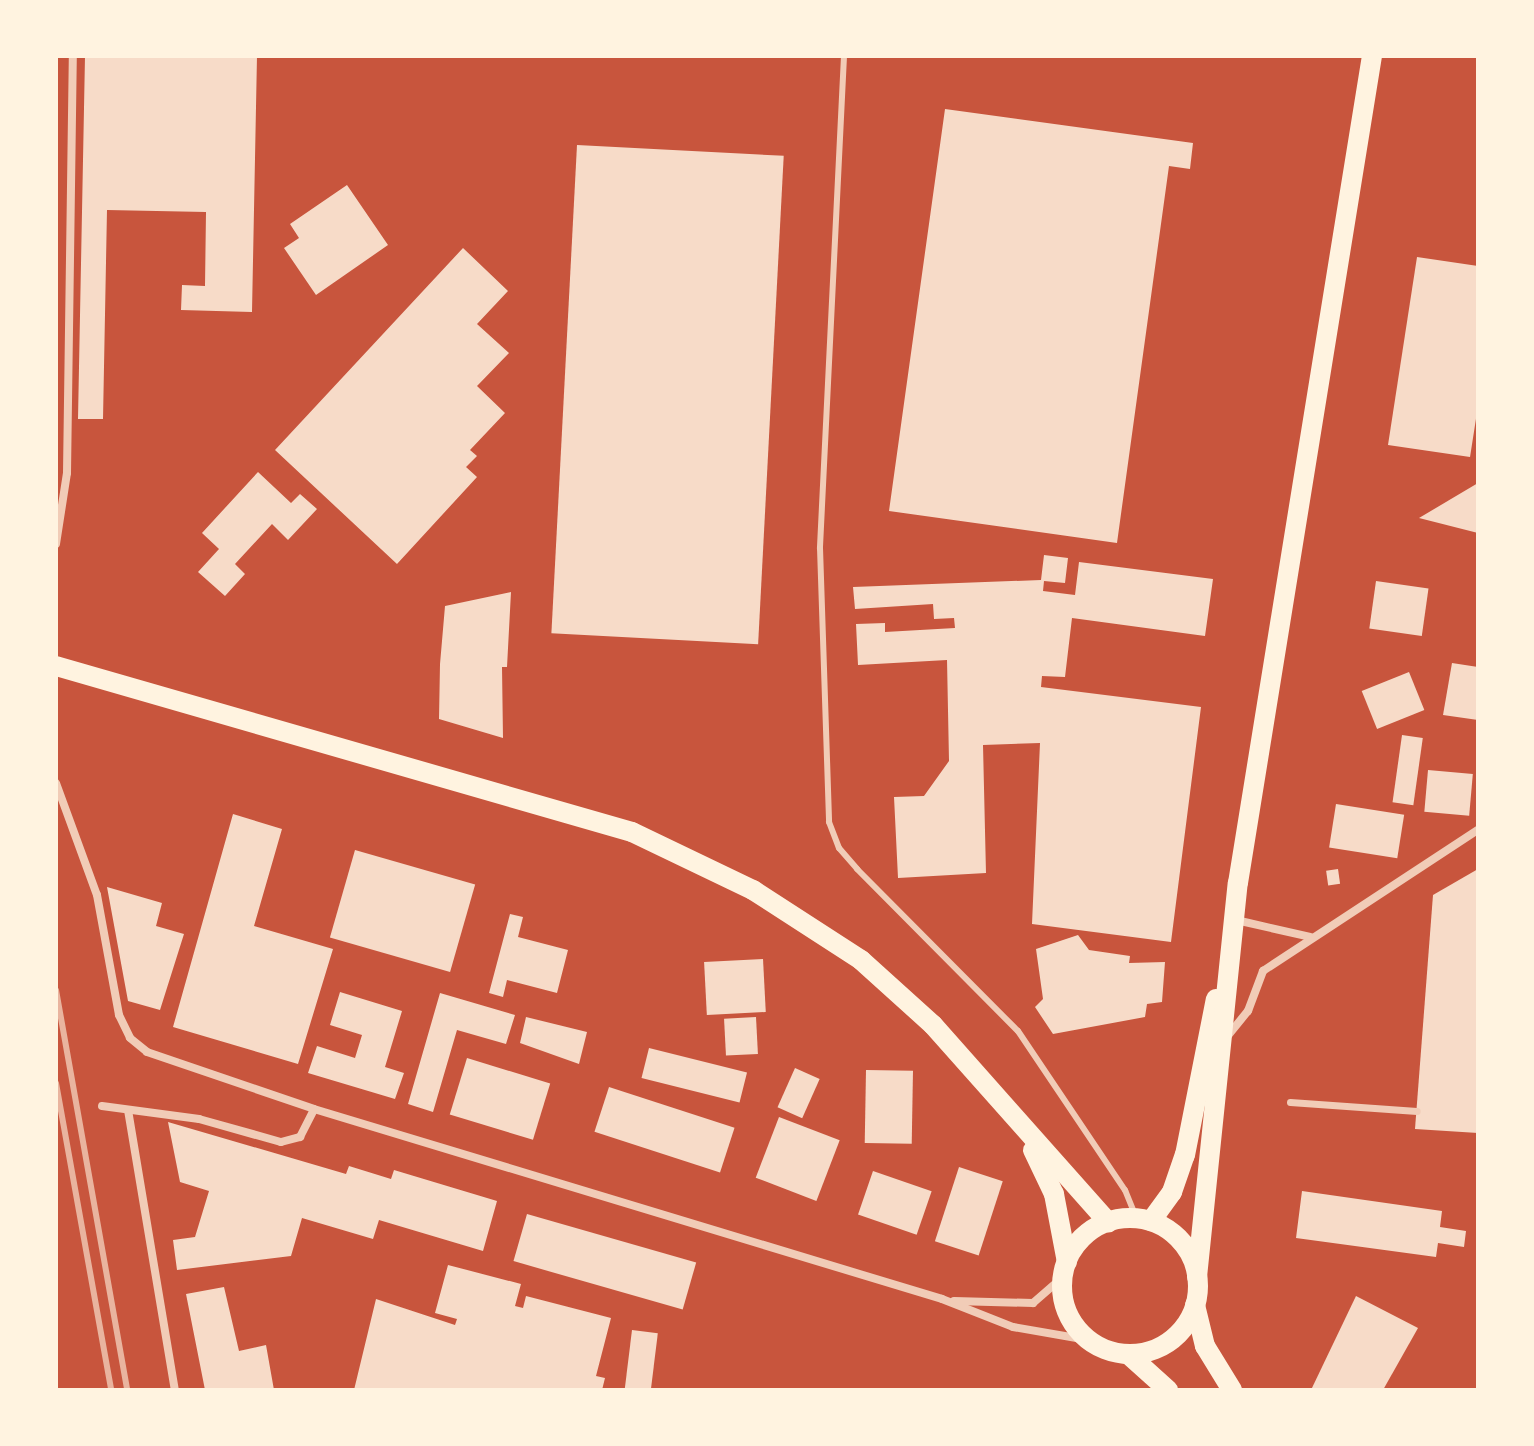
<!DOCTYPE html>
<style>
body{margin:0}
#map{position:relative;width:1534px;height:1446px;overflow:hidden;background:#c8553d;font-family:"Noto Sans",sans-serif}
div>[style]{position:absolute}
.building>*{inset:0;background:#f7dbc8;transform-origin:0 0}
.service>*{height:6px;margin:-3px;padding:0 3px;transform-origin:3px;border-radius:3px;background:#f1ccb7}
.pedestrian>*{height:7px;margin:-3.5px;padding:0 3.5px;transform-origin:3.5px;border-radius:3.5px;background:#f1ccb7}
.minor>*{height:8px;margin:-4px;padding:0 4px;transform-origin:4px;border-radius:4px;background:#f1ccb7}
.primary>*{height:20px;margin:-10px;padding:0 10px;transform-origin:10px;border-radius:10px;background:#fff3e0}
.primary>.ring{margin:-10px;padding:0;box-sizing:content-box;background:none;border:20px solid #fff3e0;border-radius:50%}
.rail>*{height:6px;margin:-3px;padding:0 3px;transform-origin:3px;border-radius:3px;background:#e9b49f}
span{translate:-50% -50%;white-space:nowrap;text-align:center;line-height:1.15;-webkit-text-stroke:7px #fff3e0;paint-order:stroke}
.frame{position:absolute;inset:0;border:58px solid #fff3e0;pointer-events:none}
</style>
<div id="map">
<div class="building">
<div style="clip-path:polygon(85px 56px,257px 56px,252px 312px,181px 310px,182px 285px,205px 286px,206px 212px,107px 210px,103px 419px,78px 419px)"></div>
<div style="clip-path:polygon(945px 109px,1193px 143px,1190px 169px,1169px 166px,1117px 543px,889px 511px)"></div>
<div style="left:577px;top:145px;width:207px;height:489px;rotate:3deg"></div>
<div style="clip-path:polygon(347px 185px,388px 245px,316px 295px,284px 248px,299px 238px,290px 224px)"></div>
<div style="clip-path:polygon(463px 248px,508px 291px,477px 324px,509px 353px,477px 386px,505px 413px,470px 450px,477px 456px,466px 467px,477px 477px,397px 564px,275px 450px)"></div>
<div style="clip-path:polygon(1417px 257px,1478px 266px,1478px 406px,1470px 457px,1388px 445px)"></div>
<div style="clip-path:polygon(258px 472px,291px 503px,300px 494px,317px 509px,288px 540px,272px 524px,235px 564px,245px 574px,225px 596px,198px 572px,219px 549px,202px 533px)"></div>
<div style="clip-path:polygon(1478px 483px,1478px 533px,1419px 518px)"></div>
<div style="clip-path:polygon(1044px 555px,1068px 558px,1065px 583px,1044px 581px,1043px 591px,1075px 595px,1079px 562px,1213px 579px,1205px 636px,1072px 618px,1065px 677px,1042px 676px,1041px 687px,1201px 707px,1171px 942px,1032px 924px,1040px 743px,983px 745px,986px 873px,898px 878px,894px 797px,924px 796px,949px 761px,947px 660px,858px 665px,856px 624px,885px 623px,885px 632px,955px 628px,954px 618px,934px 619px,933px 604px,855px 609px,853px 587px,1041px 580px)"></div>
<div style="left:1376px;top:581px;width:53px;height:48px;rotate:8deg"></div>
<div style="clip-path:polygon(511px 592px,507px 667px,502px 667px,503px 738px,439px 719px,440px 664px,445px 606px)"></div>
<div style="clip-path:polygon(1452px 663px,1478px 667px,1478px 720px,1443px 715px)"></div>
<div style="left:1409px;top:672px;width:41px;height:51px;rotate:68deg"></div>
<div style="left:1402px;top:735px;width:21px;height:68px;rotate:8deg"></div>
<div style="left:1428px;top:770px;width:45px;height:42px;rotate:5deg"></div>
<div style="left:1336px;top:804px;width:69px;height:44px;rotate:9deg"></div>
<div style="clip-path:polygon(233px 814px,282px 829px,254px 926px,333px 949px,298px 1064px,173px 1027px)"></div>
<div style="left:355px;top:850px;width:125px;height:91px;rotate:16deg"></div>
<div style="left:1338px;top:869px;width:15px;height:12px;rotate:82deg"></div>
<div style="clip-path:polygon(1478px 869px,1478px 1133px,1415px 1129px,1433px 895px)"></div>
<div style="clip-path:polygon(107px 887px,162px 903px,156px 926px,184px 934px,160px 1010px,128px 1001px)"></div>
<div style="clip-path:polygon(510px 914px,523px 917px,518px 937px,568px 950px,557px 993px,507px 980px,503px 997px,489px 993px)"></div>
<div style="clip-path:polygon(1078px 935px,1089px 950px,1130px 956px,1129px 963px,1165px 962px,1162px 1002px,1147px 1004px,1145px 1017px,1053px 1034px,1035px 1007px,1043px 999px,1036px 949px)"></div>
<div style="left:763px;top:959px;width:53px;height:59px;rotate:87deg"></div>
<div style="clip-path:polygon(340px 992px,402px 1011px,385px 1067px,404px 1073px,395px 1099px,308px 1073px,317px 1046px,355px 1058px,362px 1035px,330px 1025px)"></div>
<div style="clip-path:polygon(440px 993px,515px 1015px,506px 1044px,457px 1030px,433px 1112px,408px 1104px)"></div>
<div style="clip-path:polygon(526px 1017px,587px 1032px,579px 1064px,520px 1043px)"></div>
<div style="left:756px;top:1017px;width:37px;height:32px;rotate:87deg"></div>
<div style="left:649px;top:1048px;width:101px;height:31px;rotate:14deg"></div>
<div style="left:467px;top:1058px;width:87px;height:59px;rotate:17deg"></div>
<div style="left:795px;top:1068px;width:27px;height:43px;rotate:24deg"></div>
<div style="left:866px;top:1070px;width:47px;height:73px;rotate:1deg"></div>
<div style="left:609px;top:1087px;width:132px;height:47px;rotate:18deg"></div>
<div style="left:779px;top:1117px;width:65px;height:65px;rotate:21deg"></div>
<div style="clip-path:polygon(168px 1122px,346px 1174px,349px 1166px,391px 1179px,394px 1170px,497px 1201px,483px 1251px,379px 1220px,373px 1239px,302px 1218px,291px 1256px,177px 1270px,173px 1240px,195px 1237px,209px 1191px,180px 1182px)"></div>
<div style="left:959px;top:1167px;width:46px;height:78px;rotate:18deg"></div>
<div style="left:873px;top:1171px;width:62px;height:46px;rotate:19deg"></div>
<div style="clip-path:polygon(1302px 1191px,1442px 1211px,1440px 1227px,1466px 1231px,1464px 1247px,1438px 1243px,1436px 1257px,1296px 1238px)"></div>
<div style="left:527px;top:1214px;width:176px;height:49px;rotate:16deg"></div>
<div style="clip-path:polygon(448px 1265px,521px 1284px,515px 1306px,523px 1308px,526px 1296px,611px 1318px,596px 1376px,605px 1378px,602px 1390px,354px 1390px,376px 1299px,455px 1325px,457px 1319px,435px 1313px)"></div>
<div style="clip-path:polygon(224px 1287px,239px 1351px,266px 1345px,274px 1390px,205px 1390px,186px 1294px)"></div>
<div style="clip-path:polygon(1356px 1296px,1418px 1328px,1383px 1390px,1311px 1390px)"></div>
<div style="left:632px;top:1330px;width:26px;height:60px;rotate:7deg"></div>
</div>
<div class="service">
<div style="left:844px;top:56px;width:493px;rotate:92.8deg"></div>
<div style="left:820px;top:548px;width:274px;rotate:88.1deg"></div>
<div style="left:829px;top:822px;width:28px;rotate:69deg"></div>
<div style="left:839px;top:848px;width:28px;rotate:49deg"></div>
<div style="left:857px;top:869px;width:228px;rotate:45.2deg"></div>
<div style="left:1018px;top:1031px;width:192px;rotate:56.1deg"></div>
<div style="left:1125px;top:1190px;width:31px;rotate:68deg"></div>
</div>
<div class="pedestrian">
<div style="left:1290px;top:1102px;width:127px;rotate:4.1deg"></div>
</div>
<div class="minor">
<div style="left:56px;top:544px;width:72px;rotate:-81.2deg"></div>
<div style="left:67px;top:473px;width:417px;rotate:-89.2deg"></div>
<div style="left:56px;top:783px;width:119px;rotate:69.9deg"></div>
<div style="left:97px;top:895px;width:122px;rotate:79.6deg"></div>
<div style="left:119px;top:1015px;width:25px;rotate:64deg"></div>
<div style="left:130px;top:1038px;width:22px;rotate:39deg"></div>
<div style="left:147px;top:1052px;width:176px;rotate:18.8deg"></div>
<div style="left:314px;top:1109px;width:656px;rotate:16.83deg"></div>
<div style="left:942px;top:1299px;width:76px;rotate:21.5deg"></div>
<div style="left:1013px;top:1327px;width:76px;rotate:9.8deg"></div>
<div style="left:1236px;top:920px;width:76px;rotate:12.9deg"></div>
<div style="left:1226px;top:1038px;width:35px;rotate:-51deg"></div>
<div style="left:1248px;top:1011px;width:43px;rotate:-69.4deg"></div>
<div style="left:1263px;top:971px;width:257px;rotate:-33.3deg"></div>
<div style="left:102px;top:1106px;width:98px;rotate:7.6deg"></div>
<div style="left:199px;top:1119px;width:85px;rotate:15.7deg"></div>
<div style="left:281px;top:1142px;width:20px;rotate:-15deg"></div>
<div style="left:300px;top:1137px;width:31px;rotate:-63deg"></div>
<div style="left:128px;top:1110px;width:284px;rotate:80.5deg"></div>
<div style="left:954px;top:1301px;width:79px;rotate:1.5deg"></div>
<div style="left:1033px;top:1303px;width:40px;rotate:-41deg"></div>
</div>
<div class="primary">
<div style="left:56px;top:666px;width:599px;rotate:16.08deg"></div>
<div style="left:632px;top:832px;width:134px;rotate:25.6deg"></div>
<div style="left:753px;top:890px;width:129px;rotate:32.9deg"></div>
<div style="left:861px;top:960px;width:97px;rotate:42.1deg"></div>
<div style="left:933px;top:1025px;width:264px;rotate:48.4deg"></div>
<div style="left:1033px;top:1150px;width:49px;rotate:64.5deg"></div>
<div style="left:1054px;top:1194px;width:69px;rotate:79.2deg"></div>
<div class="ring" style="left:1062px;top:1218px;width:116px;height:116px"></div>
<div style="left:1151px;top:1221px;width:36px;rotate:-54deg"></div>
<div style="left:1172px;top:1192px;width:39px;rotate:-71deg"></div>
<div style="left:1185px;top:1155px;width:159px;rotate:-78.8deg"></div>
<div style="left:1197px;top:1277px;width:396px;rotate:-84.1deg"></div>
<div style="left:1238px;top:883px;width:838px;rotate:-80.8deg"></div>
<div style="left:1195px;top:1305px;width:42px;rotate:76.3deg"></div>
<div style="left:1205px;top:1346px;width:52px;rotate:58.5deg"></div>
<div style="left:1128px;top:1354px;width:54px;rotate:42deg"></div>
</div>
<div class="rail">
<div style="left:56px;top:990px;width:406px;rotate:79.9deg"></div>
<div style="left:56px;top:1083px;width:312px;rotate:79.8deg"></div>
</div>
<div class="frame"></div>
</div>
